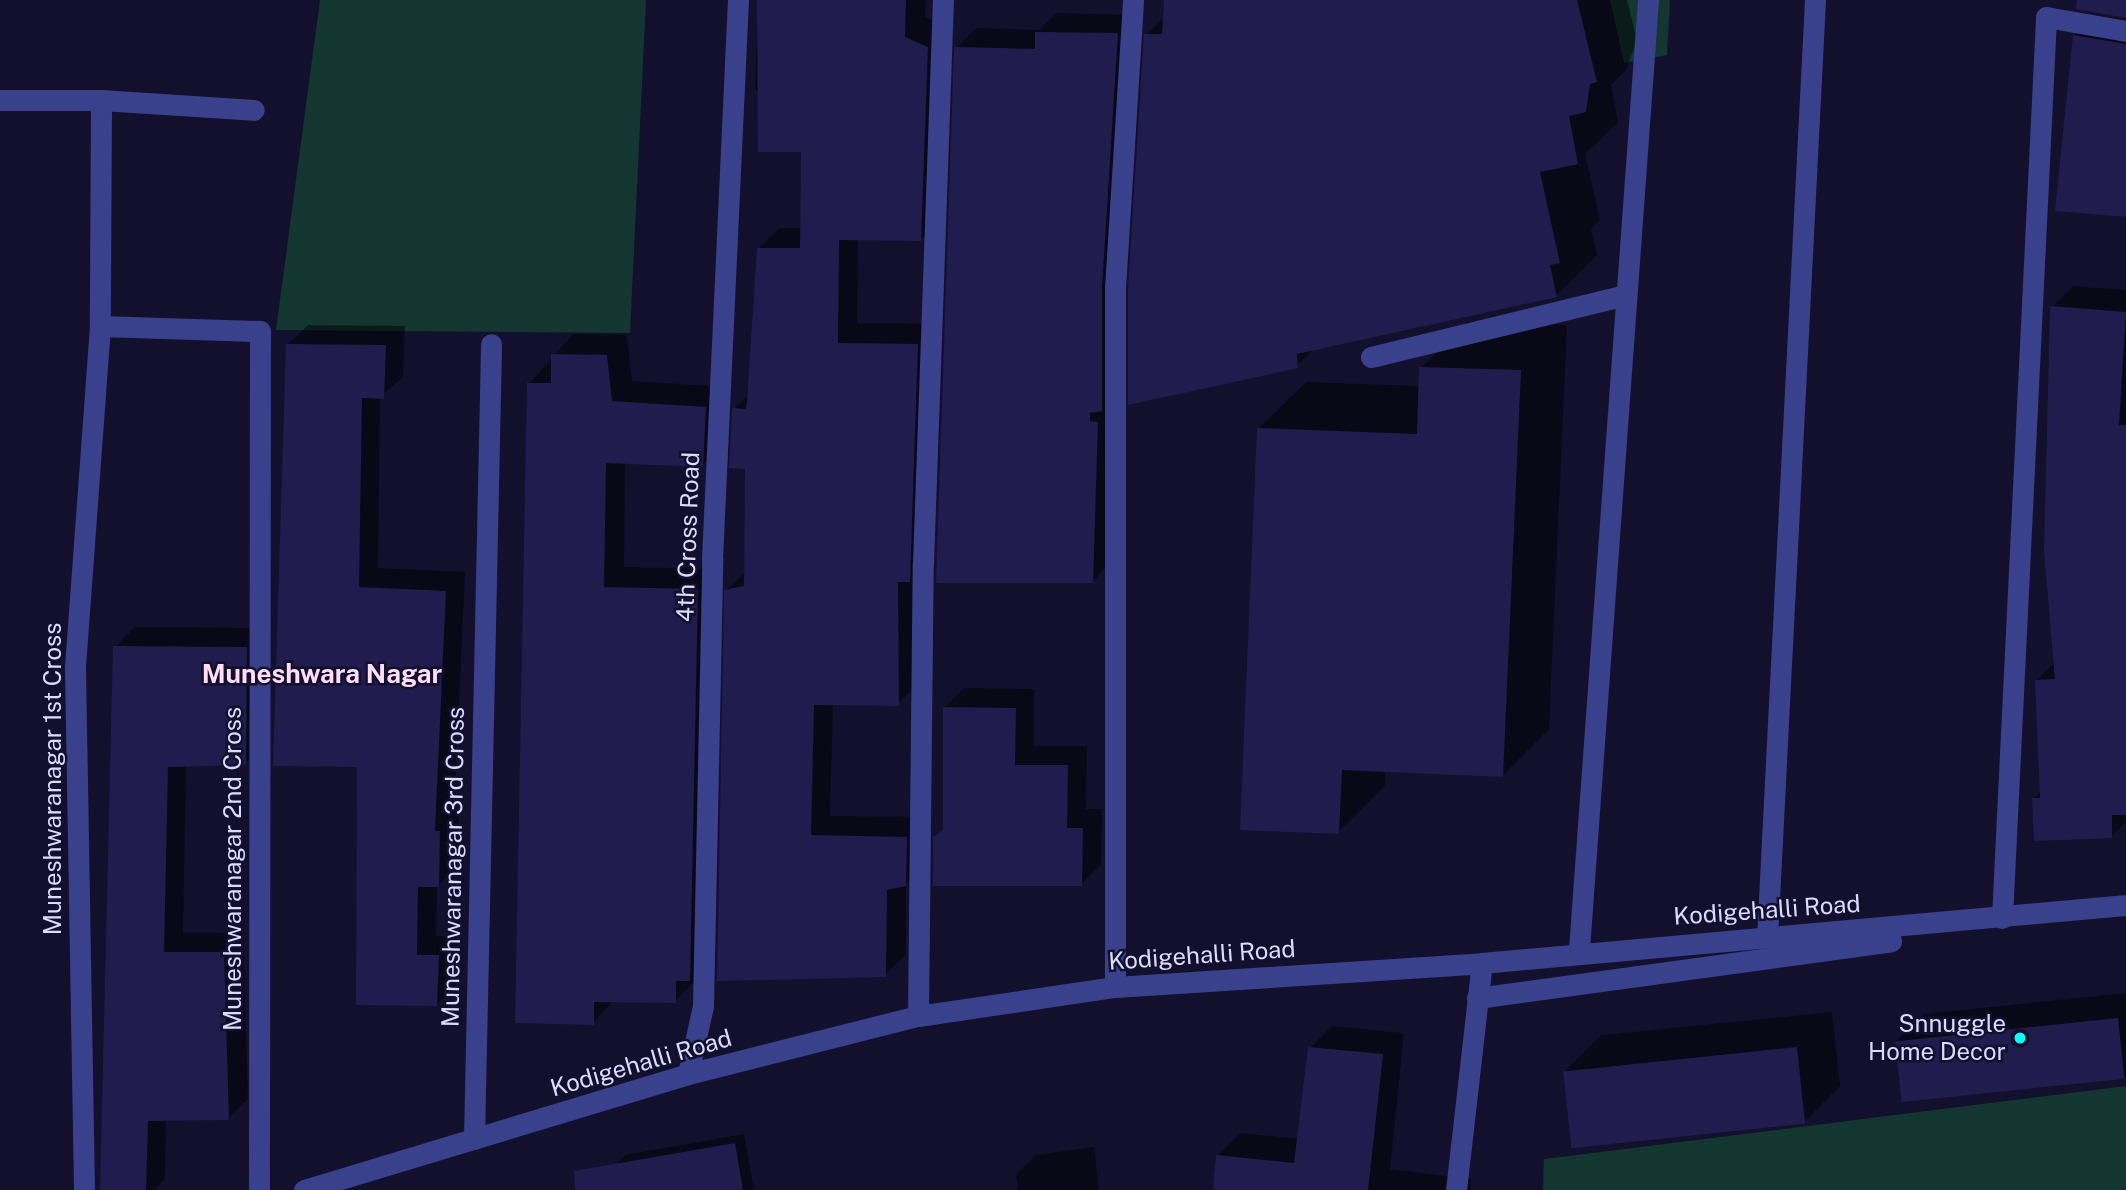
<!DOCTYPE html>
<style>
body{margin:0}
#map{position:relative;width:2126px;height:1190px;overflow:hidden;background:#12102c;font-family:"Public Sans",sans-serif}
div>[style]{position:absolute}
.green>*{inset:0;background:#133631}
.shadow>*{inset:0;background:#0007}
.building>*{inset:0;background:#201c4e;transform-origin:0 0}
.minor>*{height:21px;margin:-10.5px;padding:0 10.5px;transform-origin:10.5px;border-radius:10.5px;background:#3a418c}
.dots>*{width:19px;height:19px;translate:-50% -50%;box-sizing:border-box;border:4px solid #12102c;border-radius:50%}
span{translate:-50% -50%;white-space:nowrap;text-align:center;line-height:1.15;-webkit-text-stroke:5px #12102c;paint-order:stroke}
.street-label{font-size:24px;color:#dbdbff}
.poi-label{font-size:24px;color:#dbdbff}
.right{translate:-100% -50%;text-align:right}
.neighbourhood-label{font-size:26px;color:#ffddf7;font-weight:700}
</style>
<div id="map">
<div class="green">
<div style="clip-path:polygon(320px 0,646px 0,630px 333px,276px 330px)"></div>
<div style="clip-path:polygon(1610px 0,1670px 0,1667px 55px,1624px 63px)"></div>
<div style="clip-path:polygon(2126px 1086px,2126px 1190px,1543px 1190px,1544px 1159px)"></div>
</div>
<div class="shadow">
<div style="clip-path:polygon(759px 0,926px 0,925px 17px,948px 27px,941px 219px,921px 239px,858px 238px,857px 323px,937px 324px,918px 684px,898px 704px,833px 704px,830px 816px,926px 817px,926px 864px,906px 884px,906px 955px,885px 975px,718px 980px,726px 591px,746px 571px,747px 468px,734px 409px,750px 393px,759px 248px,779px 228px,802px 228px,803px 151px,755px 88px)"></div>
<div style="clip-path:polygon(1165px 0,1627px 0,1637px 40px,1626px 70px,1611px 85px,1618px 122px,1585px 154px,1600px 220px,1591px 229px,1597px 255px,1556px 296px,1315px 348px,1297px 366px,1146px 35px,1165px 16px)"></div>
<div style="clip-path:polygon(1056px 13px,1137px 15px,1112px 561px,1093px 581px,956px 48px,976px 28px,1040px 30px)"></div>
<div style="clip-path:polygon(2096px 15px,2126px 20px,2126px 215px,2075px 36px)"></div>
<div style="clip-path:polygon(2073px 286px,2126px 290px,2126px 822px,2112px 836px,2034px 799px,2041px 791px,2037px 680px,2055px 662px,2052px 307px)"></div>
<div style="clip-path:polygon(1467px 322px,1567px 325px,1549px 729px,1503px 775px,1385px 770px,1385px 786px,1338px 832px,1259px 428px,1306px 382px,1420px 386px,1421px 368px)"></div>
<div style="clip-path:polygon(308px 325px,405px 326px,403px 377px,380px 397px,378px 568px,465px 572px,454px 812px,459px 812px,458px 866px,437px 886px,436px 936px,458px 936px,456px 985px,437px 1004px,358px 1003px,359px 765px,288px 344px)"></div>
<div style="clip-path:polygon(573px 334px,627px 335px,632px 381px,726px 387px,723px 444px,702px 465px,625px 462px,624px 567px,718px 569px,696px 980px,675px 1001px,614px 1000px,593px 1023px,529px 384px)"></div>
<div style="clip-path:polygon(135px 627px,265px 628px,265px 744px,246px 763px,186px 764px,183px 933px,243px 933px,248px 1099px,228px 1119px,166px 1119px,165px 1179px,154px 1190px,102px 1190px,115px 647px)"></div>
<div style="clip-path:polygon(964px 688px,1034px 689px,1034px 746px,1087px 746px,1086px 809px,1102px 809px,1101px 865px,1081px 884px,935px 838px,945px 828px,945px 707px)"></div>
<div style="clip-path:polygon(2126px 993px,2126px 1077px,1902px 1100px,1896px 1041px,1924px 1014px)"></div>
<div style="clip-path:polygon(1832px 1012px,1840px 1086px,1804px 1122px,1565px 1071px,1601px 1035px)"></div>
<div style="clip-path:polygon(1332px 1026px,1404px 1033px,1390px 1169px,1471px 1179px,1470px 1190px,1214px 1190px,1218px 1155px,1240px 1133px,1299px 1139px,1310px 1048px)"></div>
<div style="clip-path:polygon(744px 1134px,754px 1190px,620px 1190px,616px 1165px,625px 1155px)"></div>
<div style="clip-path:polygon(1094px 1147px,1099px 1190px,1018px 1190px,1016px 1174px,1036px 1155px)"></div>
</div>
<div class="building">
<div style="clip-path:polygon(757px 0,906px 0,905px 37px,928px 47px,921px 241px,839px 240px,838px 343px,918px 344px,910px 582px,898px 582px,899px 706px,814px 705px,811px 835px,907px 837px,906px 886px,887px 890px,886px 977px,717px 981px,724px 590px,744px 586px,745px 469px,729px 468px,732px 408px,746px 409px,747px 401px,757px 248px,800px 248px,801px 152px,758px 152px)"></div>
<div style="clip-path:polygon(1164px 0,1577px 0,1597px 82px,1590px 84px,1586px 112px,1569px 116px,1578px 164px,1540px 172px,1560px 263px,1550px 265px,1557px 297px,1297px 354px,1298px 368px,1128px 405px,1128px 288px,1144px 34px,1162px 34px)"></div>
<div style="clip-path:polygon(2077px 0,2126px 0,2126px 18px,2076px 9px)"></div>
<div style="clip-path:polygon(1035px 32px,1118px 33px,1102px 288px,1102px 411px,1090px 413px,1090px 421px,1098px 422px,1093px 583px,936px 583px,954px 47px,1035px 49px)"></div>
<div style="clip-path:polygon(2073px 35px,2126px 44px,2126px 217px,2055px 211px)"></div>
<div style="clip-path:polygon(2050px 306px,2126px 312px,2119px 425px,2126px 425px,2126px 815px,2112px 815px,2112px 838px,2034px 841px,2032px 798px,2040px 798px,2035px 680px,2055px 679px,2044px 551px)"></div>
<div style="clip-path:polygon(286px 344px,386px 345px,384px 399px,362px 398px,359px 587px,446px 591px,435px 831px,440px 831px,439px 887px,418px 887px,417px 955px,439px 955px,437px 1006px,356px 1005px,357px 767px,273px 766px)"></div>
<div style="clip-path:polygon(551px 354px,607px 355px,612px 401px,706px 407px,703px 467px,606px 463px,604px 587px,698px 589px,690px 981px,676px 981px,676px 1003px,594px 1002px,594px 1025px,515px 1023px,527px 383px,551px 383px)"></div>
<div style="clip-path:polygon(1419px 367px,1521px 370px,1503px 777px,1342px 770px,1339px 834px,1240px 830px,1257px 428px,1417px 434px)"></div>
<div style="clip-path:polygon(113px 646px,247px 647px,246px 765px,168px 767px,164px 952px,224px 952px,229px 1120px,148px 1121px,146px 1190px,100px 1190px)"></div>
<div style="clip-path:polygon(943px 707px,1016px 708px,1015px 765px,1068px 765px,1067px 828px,1083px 828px,1082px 886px,933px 886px,933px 837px,943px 830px)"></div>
<div style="left:2118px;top:1018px;width:61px;height:224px;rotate:84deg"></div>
<div style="clip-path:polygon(1308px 1047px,1383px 1054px,1368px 1190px,1213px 1190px,1216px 1155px,1294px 1163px)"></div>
<div style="left:1797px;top:1047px;width:77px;height:235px;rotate:84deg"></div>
<div style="clip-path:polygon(735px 1143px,743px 1190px,575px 1190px,574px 1171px)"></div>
</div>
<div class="minor">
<div style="left:0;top:100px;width:101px"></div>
<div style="left:101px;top:100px;width:226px;rotate:90.3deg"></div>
<div style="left:100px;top:326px;width:343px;rotate:94.2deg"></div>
<div style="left:75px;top:668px;width:522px;rotate:89.01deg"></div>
<div style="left:101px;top:100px;width:153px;rotate:3.7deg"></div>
<div style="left:100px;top:326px;width:160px;rotate:1.8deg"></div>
<div style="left:260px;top:331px;width:859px;rotate:90.07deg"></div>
<div style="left:1371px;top:357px;width:262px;rotate:-13.7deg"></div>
<div style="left:2002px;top:918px;width:902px;rotate:-87.2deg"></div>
<div style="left:2046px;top:17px;width:81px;rotate:9.9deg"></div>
<div style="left:1767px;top:938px;width:939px;rotate:-87.07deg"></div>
<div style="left:1579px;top:949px;width:952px;rotate:-85.84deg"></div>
<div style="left:1115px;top:987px;width:699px;rotate:-90deg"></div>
<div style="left:1115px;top:288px;width:289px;rotate:-86.4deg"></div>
<div style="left:1477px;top:998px;width:418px;rotate:-7.8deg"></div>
<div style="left:918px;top:1016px;width:453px;rotate:-89.4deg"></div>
<div style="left:923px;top:563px;width:563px;rotate:-87.97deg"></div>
<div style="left:688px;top:1074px;width:70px;rotate:-77.6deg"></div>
<div style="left:703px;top:1006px;width:447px;rotate:-88.8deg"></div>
<div style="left:712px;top:559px;width:560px;rotate:-87.34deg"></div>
<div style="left:474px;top:1139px;width:795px;rotate:-88.77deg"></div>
<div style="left:304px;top:1190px;width:401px;rotate:-16.8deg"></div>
<div style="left:688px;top:1074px;width:237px;rotate:-14.2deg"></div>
<div style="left:918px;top:1016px;width:199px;rotate:-8.4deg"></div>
<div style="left:1115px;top:987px;width:368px;rotate:-3.7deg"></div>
<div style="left:1482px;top:963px;width:647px;rotate:-5.15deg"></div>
<div style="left:1456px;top:1190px;width:228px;rotate:-83.5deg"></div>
</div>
<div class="dots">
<div style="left:2020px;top:1038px;background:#07fffa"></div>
</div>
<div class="street-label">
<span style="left:688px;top:537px;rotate:-88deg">4th Cross Road</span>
<span style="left:53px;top:779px;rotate:-90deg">Muneshwaranagar 1st Cross</span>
<span style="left:453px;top:867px;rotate:-89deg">Muneshwaranagar 3rd Cross</span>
<span style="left:233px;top:869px;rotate:-90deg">Muneshwaranagar 2nd Cross</span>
<span style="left:1767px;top:910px;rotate:-4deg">Kodigehalli Road</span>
<span style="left:1202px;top:955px;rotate:-4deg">Kodigehalli Road</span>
<span style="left:641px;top:1063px;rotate:-16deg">Kodigehalli Road</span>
</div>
<div class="poi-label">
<span class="right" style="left:2006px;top:1038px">Snnuggle<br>Home Decor</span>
</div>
<div class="neighbourhood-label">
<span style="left:322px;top:674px">Muneshwara Nagar</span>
</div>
</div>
